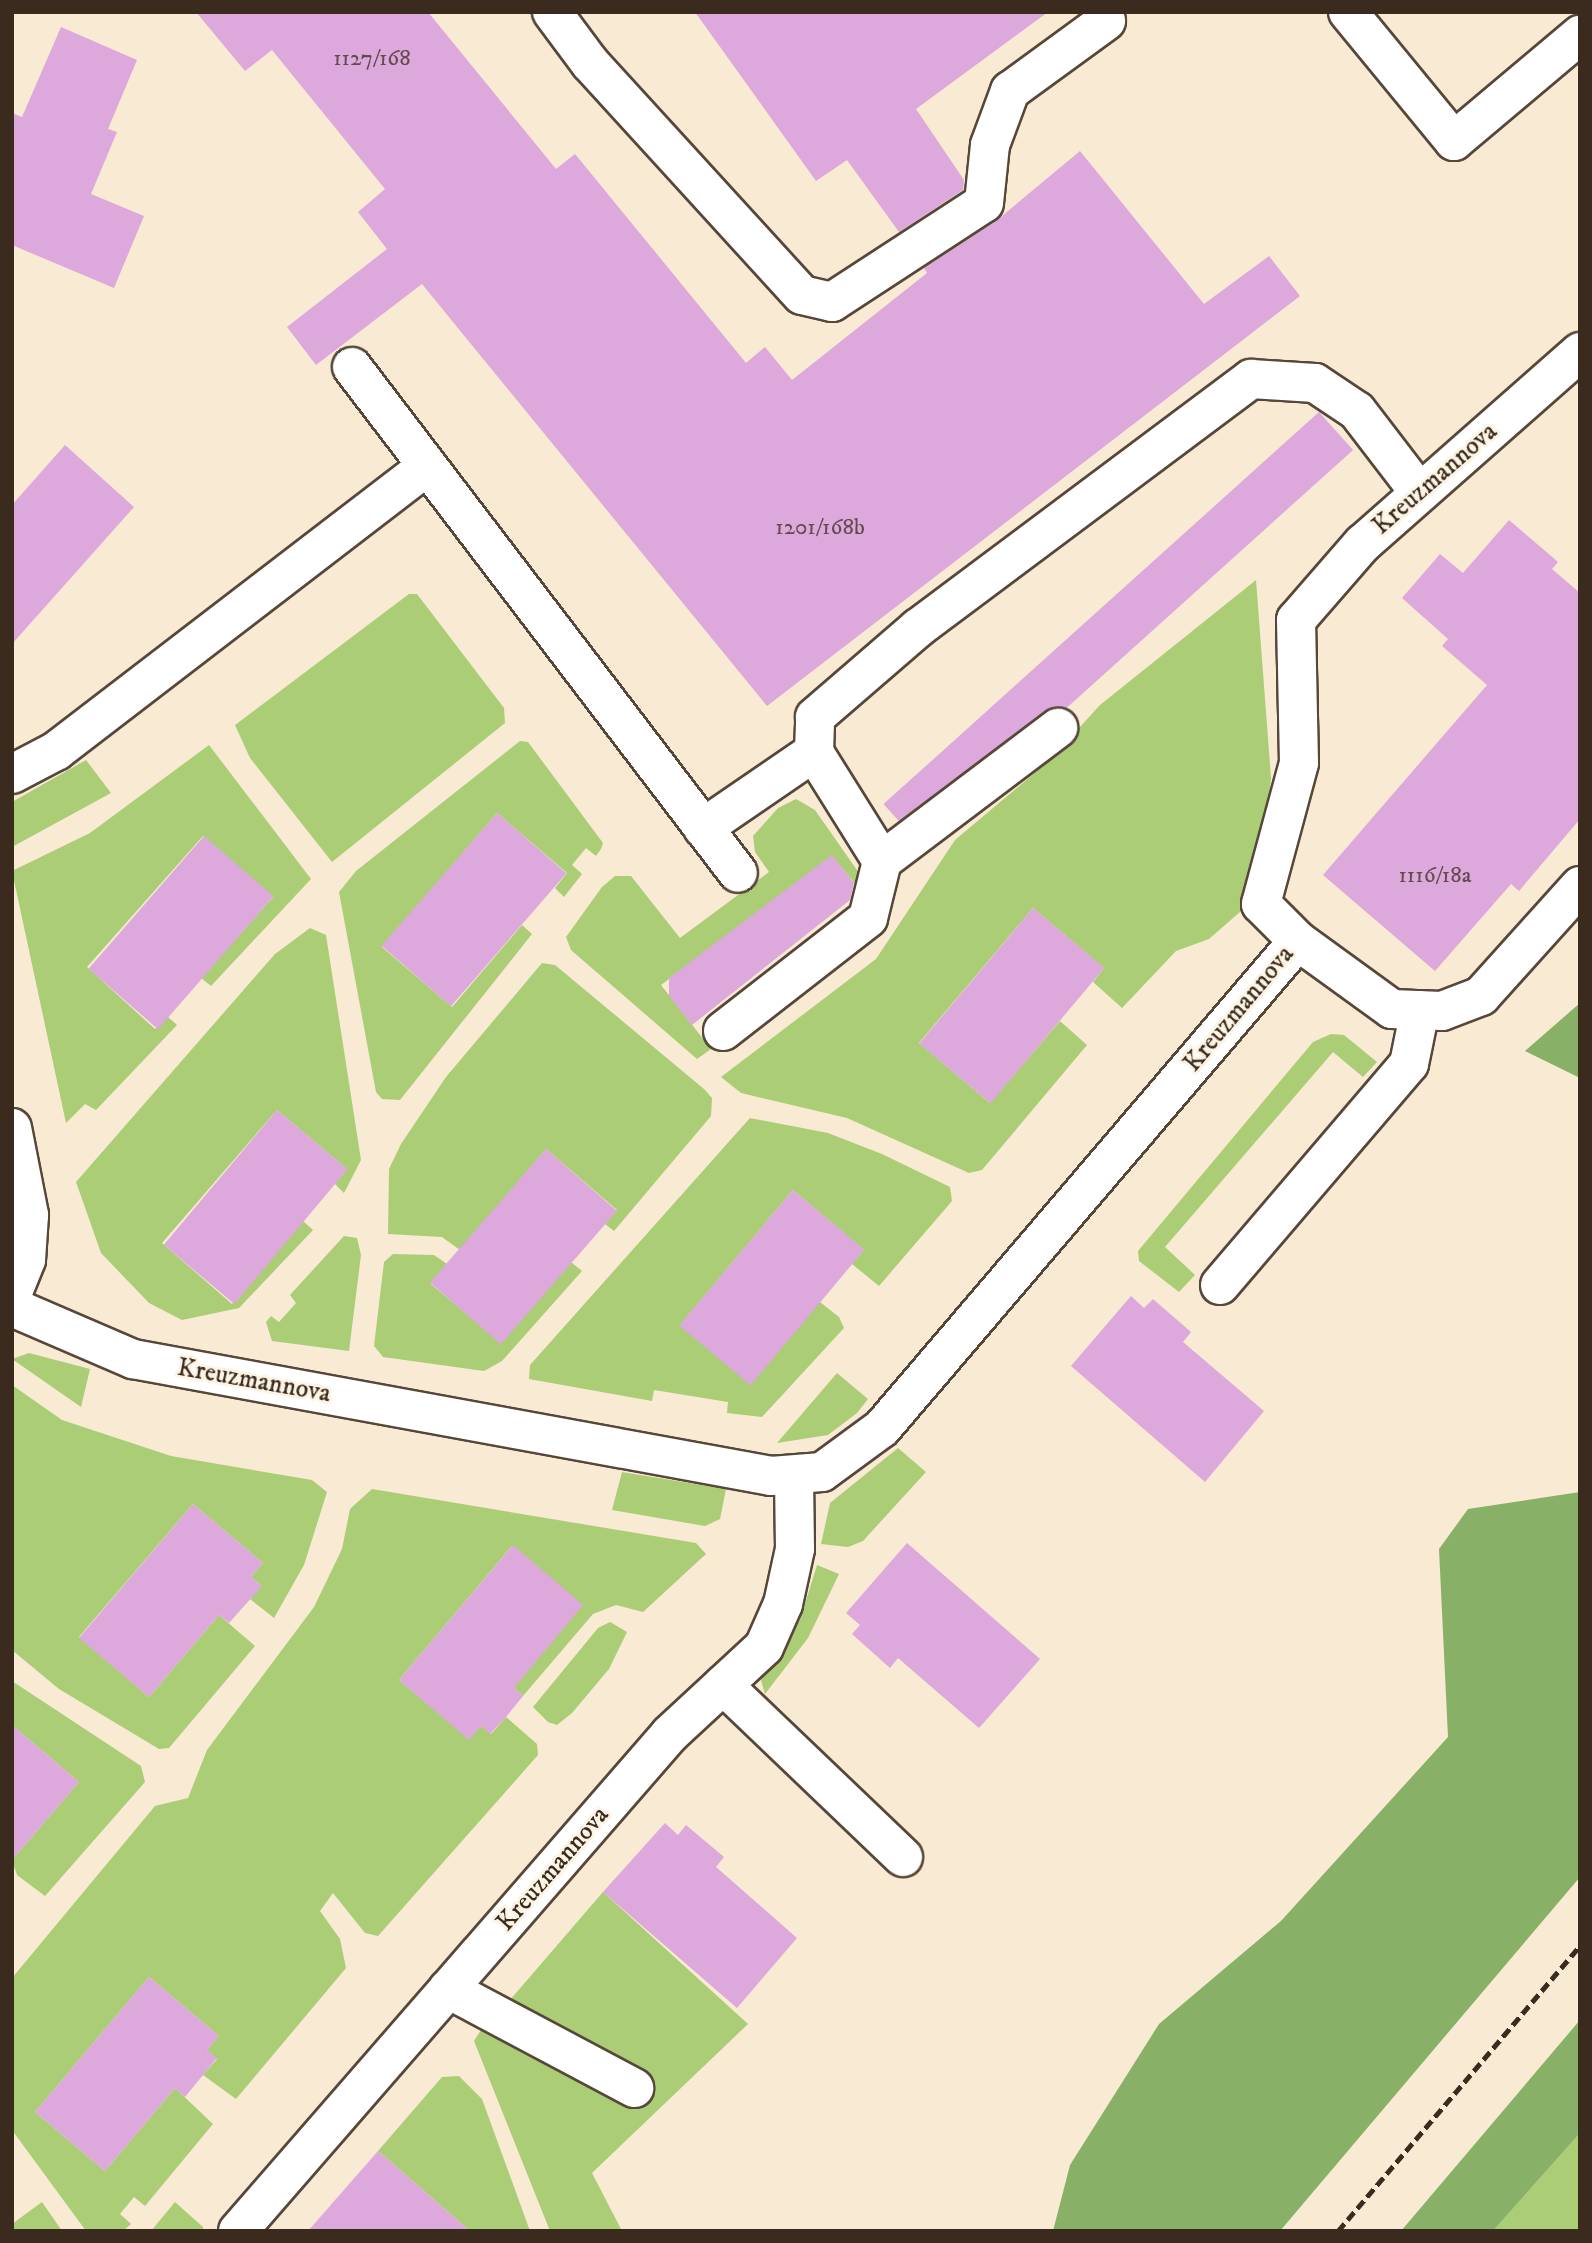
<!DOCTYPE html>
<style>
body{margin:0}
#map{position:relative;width:1592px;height:2243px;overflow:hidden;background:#f8ead3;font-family:"IM FELL DW Pica",serif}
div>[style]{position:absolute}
.green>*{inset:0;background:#abcd76}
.forest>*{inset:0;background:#88b067}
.building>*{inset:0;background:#dda8dc;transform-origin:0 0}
.roads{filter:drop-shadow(2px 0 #574739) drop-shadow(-2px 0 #574739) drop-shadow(0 2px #574739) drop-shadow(0 -2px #574739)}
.minor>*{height:38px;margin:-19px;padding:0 19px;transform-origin:19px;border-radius:19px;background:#fff}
.rail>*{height:5px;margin-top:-2.5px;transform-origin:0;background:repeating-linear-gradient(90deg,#3b2a1e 0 10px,transparent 0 15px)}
span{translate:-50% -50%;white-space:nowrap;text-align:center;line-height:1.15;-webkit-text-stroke:6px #fcf5e5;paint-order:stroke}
.number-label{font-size:23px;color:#644a4e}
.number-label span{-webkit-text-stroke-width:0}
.street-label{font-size:26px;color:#3b2a1e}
.frame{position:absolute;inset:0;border:14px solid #3b2a1e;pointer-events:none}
</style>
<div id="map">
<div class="green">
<div style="clip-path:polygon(1256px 580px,1271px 778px,1263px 859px,1248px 905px,1209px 939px,1176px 951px,1122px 1008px,1093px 982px,1104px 968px,1033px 908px,919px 1043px,990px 1103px,1060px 1021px,1087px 1045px,982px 1170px,969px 1173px,847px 1118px,741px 1093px,721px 1077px,876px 959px,955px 840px,1049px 761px,1100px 705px)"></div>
<div style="clip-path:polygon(409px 594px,417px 594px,504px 708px,505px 723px,332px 862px,250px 758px,235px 725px)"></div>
<div style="clip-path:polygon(520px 741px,528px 742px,603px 843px,601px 849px,596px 856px,586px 848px,572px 865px,582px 874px,564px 897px,555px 888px,567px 873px,497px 813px,382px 947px,452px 1007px,522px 925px,532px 934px,400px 1100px,382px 1099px,376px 1092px,339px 892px,356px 871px)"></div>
<div style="clip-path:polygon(209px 745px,311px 879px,211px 986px,201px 978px,273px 897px,203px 836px,87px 967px,155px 1029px,168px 1017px,177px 1025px,96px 1110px,85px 1104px,66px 1123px,12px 871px,90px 833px)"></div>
<div style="clip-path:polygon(86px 760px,111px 793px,12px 847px,12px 802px)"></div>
<div style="clip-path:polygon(796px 799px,815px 810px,866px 883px,861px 891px,833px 857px,661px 985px,711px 1049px,697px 1059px,571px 950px,566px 937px,602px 887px,615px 876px,631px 876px,680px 938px,769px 872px,755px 852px,753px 836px,778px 808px)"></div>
<div style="clip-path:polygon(310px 928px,326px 935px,361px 1160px,344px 1193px,335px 1184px,347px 1169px,277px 1110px,162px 1243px,232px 1304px,303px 1221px,313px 1230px,239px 1308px,182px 1320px,149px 1303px,101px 1253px,76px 1182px,275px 954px)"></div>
<div style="clip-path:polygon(542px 963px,555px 965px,704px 1089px,712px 1098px,711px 1116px,614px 1231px,605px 1224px,617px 1210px,546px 1149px,460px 1250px,442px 1237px,388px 1234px,389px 1169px,401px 1144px,446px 1077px)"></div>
<div style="clip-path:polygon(1331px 1034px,1344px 1035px,1377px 1062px,1363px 1077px,1333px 1052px,1165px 1247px,1195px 1275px,1179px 1292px,1139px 1261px,1138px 1251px,1313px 1042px)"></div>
<div style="clip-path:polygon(750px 1118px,828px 1133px,882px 1154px,950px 1187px,952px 1201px,879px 1286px,852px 1264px,864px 1250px,793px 1190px,680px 1325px,820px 1302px,839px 1317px,844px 1328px,762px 1417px,727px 1413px,728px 1402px,654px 1390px,652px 1401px,529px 1379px,530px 1365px)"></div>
<div style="clip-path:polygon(344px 1236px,357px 1238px,361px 1255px,349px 1351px,272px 1341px,266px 1322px,271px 1316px,279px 1322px,296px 1303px,290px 1295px)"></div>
<div style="clip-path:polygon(434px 1255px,447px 1264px,431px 1284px,501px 1343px,571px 1262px,582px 1271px,502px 1361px,484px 1371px,383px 1357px,374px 1346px,384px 1262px,393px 1254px)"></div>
<div style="clip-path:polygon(29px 1353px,90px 1369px,81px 1407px,12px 1359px)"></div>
<div style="clip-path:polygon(837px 1373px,868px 1399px,857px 1413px,828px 1435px,777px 1443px)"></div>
<div style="clip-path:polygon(12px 1385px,62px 1420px,171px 1456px,312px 1480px,327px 1492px,304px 1565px,274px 1618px,250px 1599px,261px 1585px,251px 1577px,263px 1563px,193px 1504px,79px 1637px,149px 1697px,219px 1615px,255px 1646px,169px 1748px,159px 1749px,59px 1689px,12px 1650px)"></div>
<div style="clip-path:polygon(898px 1448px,926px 1472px,863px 1541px,848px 1547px,821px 1544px,830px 1503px)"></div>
<div style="clip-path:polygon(622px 1472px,726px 1489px,720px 1519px,705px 1526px,612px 1510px)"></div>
<div style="clip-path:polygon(372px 1489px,696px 1543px,706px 1554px,643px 1612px,616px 1605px,593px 1614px,523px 1696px,514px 1688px,512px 1546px,399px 1680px,469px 1739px,481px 1726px,491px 1734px,506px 1717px,537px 1744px,538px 1755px,378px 1936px,365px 1933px,333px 1893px,320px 1911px,340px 1939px,346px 1968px,236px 2099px,203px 2075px,217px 2059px,207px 2050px,219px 2036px,149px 1977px,35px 2112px,105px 2171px,175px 2088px,213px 2124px,145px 2206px,134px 2197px,120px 2214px,131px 2224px,123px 2231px,86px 2231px,12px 2130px,12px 1978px,155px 1806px,188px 1798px,207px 1750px,314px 1607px,342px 1549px,350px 1509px)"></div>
<div style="clip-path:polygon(817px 1565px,839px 1574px,808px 1638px,765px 1694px,761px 1680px,800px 1620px)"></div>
<div style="clip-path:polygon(610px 1622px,627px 1632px,609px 1669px,572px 1713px,557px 1725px,548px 1722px,533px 1707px,598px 1628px)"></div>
<div style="clip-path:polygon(12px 1681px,141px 1766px,145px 1782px,45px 1896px,17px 1875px,12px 1860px,79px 1782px,12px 1725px)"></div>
<div style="clip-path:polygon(603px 1892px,748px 2024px,592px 2173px,622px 2231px,550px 2231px,474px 2041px,481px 2030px,636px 2105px,504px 2007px)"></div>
<div style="clip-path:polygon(459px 2076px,482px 2099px,530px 2231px,470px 2231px,378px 2151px,442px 2077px)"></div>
<div style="clip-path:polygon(1580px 2133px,1580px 2231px,1493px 2231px)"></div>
<div style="clip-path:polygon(42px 2202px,62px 2231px,13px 2231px,12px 2224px)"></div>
<div style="clip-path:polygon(175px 2202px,203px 2227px,203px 2231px,151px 2231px)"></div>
</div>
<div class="forest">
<div style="clip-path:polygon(1580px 1003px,1580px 1078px,1525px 1051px)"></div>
<div style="clip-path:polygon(1580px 1492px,1580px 1877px,1280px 2231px,1053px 2231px,1070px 2165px,1159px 2024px,1281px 1921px,1448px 1737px,1439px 1549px,1468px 1509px)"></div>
<div style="clip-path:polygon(1580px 2020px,1580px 2133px,1493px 2231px,1401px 2231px)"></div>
</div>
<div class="building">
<div style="clip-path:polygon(196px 12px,428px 12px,556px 169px,575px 154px,746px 363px,765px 347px,792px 380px,927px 273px,924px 268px,996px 221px,1080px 151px,1204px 304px,1269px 256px,1300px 296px,767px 706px,422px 284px,316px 365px,287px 327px,387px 249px,358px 212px,385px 189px,272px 50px,245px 71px)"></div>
<div style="clip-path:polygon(695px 12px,1048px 12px,916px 109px,964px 180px,963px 190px,899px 232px,847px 160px,816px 181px)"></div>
<div style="clip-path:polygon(61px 27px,137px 60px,108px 129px,117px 132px,91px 194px,144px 216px,114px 288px,12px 245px,12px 113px,22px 117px)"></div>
<div style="left:1319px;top:412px;width:51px;height:586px;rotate:48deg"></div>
<div style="clip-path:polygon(65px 445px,134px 507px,12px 644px,12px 505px)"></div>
<div style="clip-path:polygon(1509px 520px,1558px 562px,1552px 569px,1580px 593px,1580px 819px,1519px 891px,1511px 884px,1435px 971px,1323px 875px,1487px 685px,1442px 646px,1448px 639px,1402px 598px,1440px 554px,1463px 573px)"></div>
<div style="left:497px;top:813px;width:92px;height:176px;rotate:41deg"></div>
<div style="left:204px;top:836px;width:92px;height:176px;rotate:41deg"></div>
<div style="clip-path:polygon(832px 855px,854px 883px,850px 900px,692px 1025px,669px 996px,669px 978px)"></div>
<div style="left:1033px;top:908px;width:93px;height:177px;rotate:40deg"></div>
<div style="left:277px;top:1110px;width:92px;height:176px;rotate:40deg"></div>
<div style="left:546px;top:1149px;width:94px;height:177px;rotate:41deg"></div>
<div style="left:793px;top:1190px;width:93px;height:177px;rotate:40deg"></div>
<div style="clip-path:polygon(1131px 1296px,1144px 1308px,1153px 1299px,1191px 1332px,1183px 1342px,1264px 1411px,1205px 1482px,1071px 1366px)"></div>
<div style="clip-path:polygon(193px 1504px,263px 1563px,251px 1577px,262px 1586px,229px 1623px,219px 1615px,149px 1697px,79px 1638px)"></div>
<div style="clip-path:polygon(907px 1543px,1040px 1659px,979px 1728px,898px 1658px,890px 1668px,852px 1634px,860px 1625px,846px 1613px)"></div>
<div style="clip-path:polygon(513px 1545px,583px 1605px,514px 1688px,523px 1696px,506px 1717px,490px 1734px,481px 1726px,469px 1740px,399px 1680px)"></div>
<div style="clip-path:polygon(12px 1725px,79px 1782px,12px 1860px)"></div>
<div style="clip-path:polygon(665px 1823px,678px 1835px,686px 1825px,724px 1857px,716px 1867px,797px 1938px,737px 2008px,603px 1892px)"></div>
<div style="clip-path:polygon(149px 1977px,219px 2036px,207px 2050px,217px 2058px,185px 2097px,175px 2088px,105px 2171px,35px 2112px)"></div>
<div style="clip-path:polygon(378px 2151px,470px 2231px,308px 2231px)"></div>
</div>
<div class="roads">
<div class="minor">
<div style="left:552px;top:12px;width:64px;rotate:53.3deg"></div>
<div style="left:590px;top:63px;width:314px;rotate:47.6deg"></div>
<div style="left:802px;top:295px;width:31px;rotate:13deg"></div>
<div style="left:832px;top:302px;width:181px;rotate:-33.1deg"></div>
<div style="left:984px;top:203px;width:58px;rotate:-84.1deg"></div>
<div style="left:990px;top:145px;width:58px;rotate:-69.7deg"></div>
<div style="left:1010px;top:91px;width:119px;rotate:-36.1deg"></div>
<div style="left:1348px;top:12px;width:167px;rotate:50.6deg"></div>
<div style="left:1454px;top:141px;width:165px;rotate:-40.1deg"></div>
<div style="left:1580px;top:352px;width:289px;rotate:138.6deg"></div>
<div style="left:1363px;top:543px;width:102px;rotate:131deg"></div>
<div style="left:1296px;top:620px;width:143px;rotate:88.8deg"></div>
<div style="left:1299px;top:763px;width:146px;rotate:105.1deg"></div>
<div style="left:1261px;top:904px;width:52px;rotate:45deg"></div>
<div style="left:1298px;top:941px;width:116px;rotate:35.9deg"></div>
<div style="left:1392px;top:1009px;width:50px;rotate:2.3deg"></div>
<div style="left:1442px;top:1011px;width:42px;rotate:-21deg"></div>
<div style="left:1481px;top:996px;width:148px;rotate:-48deg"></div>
<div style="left:352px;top:367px;width:636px;rotate:52.66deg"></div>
<div style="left:12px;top:774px;width:50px;rotate:-27.6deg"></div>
<div style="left:56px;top:751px;width:468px;rotate:-37.5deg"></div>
<div style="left:703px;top:828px;width:135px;rotate:-34.4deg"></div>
<div style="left:882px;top:861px;width:221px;rotate:-37.1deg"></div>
<div style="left:723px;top:1031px;width:184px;rotate:-37.9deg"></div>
<div style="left:868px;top:918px;width:59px;rotate:-76.2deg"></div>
<div style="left:882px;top:861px;width:128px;rotate:-122deg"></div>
<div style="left:814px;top:752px;width:35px;rotate:-88deg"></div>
<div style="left:815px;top:717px;width:136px;rotate:-40.8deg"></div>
<div style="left:918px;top:628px;width:416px;rotate:-36.8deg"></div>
<div style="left:1251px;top:379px;width:64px;rotate:3.6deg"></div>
<div style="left:1315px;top:383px;width:50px;rotate:33.7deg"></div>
<div style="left:1357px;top:411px;width:103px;rotate:52.5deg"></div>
<div style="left:12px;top:1128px;width:89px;rotate:78.9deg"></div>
<div style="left:29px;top:1215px;width:45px;rotate:93.8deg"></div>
<div style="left:26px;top:1260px;width:38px;rotate:112deg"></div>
<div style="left:1220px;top:1285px;width:291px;rotate:-49.5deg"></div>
<div style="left:1409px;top:1064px;width:55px;rotate:-78.5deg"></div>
<div style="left:12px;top:1307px;width:132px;rotate:23.3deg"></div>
<div style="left:133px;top:1359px;width:649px;rotate:10.39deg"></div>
<div style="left:771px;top:1476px;width:51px;rotate:-4.5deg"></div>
<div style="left:822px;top:1472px;width:74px;rotate:-36.3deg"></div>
<div style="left:882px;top:1428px;width:640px;rotate:-49.5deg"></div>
<div style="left:723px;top:1685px;width:249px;rotate:43.7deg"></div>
<div style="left:448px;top:1989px;width:211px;rotate:28deg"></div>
<div style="left:238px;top:2231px;width:659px;rotate:-49deg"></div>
<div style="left:670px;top:1734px;width:128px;rotate:-42.8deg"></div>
<div style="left:764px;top:1647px;width:47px;rotate:-66.2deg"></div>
<div style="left:783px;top:1604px;width:56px;rotate:-77.7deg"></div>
<div style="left:795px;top:1549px;width:70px;rotate:-90.8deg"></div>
</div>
</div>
<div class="rail">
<div style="left:1338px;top:2231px;width:374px;rotate:-49.7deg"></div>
</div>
<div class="number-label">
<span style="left:372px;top:59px">1127/168</span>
<span style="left:820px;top:528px">1201/168b</span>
<span style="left:1435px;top:876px">1116/18a</span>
</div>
<div class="street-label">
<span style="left:1435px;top:479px;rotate:-41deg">Kreuzmannova</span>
<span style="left:1239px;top:1009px;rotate:-50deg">Kreuzmannova</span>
<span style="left:254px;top:1381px;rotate:10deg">Kreuzmannova</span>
<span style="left:553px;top:1869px;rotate:-49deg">Kreuzmannova</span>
</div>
<div class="frame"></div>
</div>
